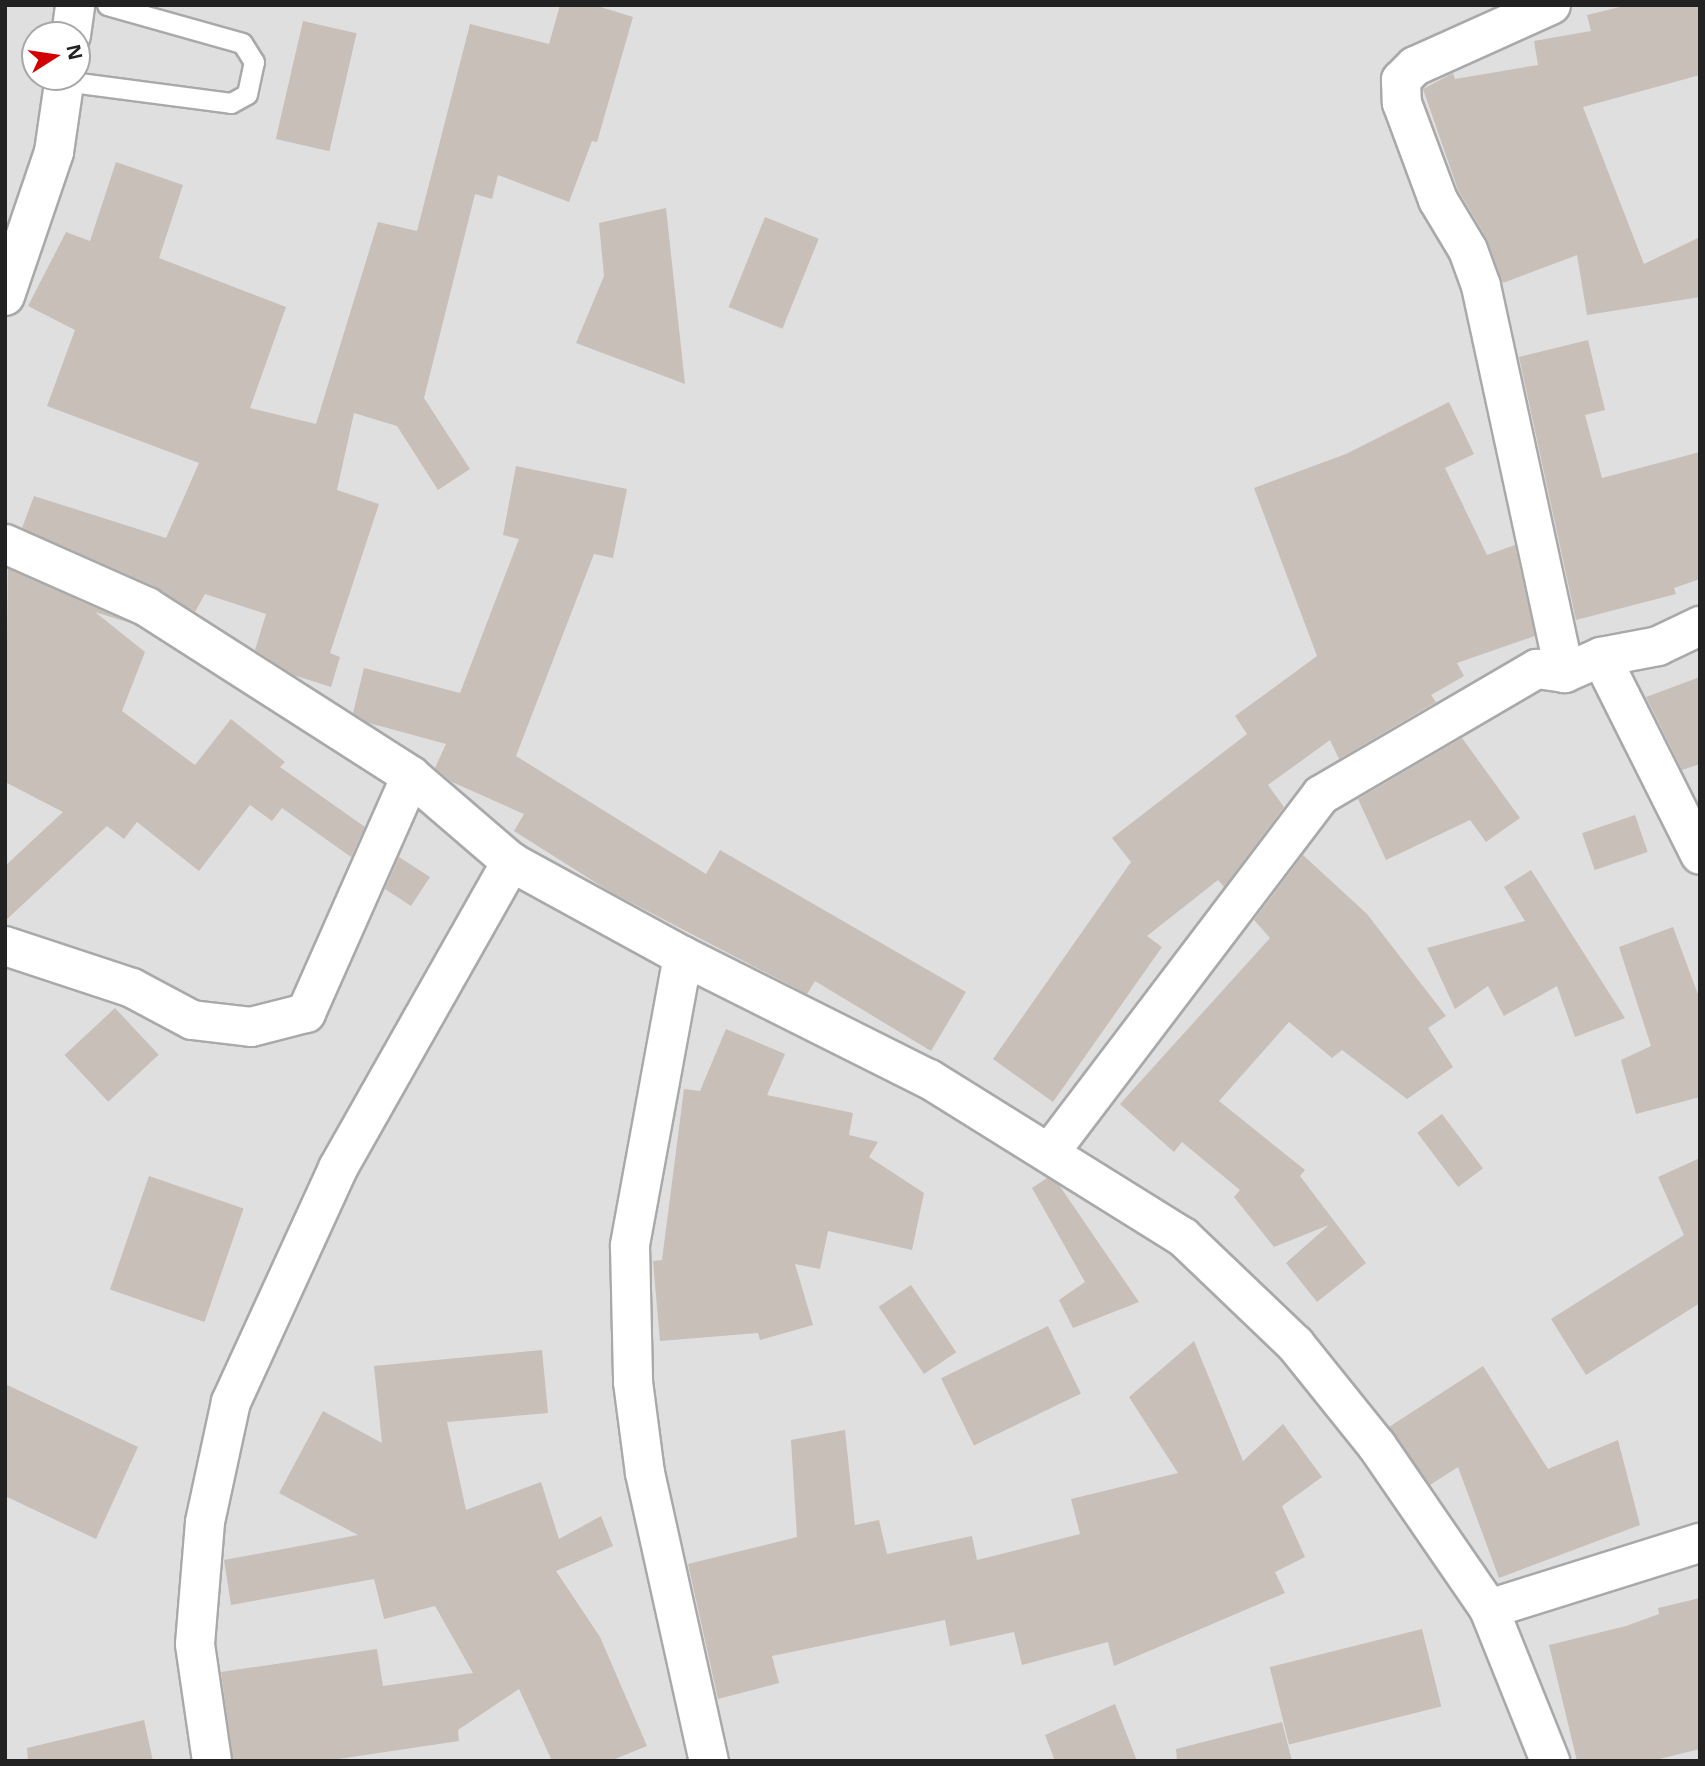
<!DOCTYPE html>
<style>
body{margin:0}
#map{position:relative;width:1705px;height:1766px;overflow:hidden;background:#f2efe9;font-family:"Open Sans",sans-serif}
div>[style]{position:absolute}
.residential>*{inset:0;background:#e0dfdf}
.building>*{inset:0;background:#c7bfb8;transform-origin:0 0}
.roads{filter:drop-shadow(2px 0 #a9a9a9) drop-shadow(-2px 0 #a9a9a9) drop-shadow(0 2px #a9a9a9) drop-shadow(0 -2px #a9a9a9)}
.lane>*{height:19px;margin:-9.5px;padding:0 9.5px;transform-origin:9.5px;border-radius:9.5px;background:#fff}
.street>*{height:38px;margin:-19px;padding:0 19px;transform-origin:19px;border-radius:19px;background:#fff}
span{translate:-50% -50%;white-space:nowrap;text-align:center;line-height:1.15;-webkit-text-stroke:7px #fff;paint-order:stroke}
.frame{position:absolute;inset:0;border:7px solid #222;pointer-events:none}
.north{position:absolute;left:21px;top:21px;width:70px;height:70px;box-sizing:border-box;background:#fff;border:2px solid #a7a7a7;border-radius:50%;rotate:78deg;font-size:19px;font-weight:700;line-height:28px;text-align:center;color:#222}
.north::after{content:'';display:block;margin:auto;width:24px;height:32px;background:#d40000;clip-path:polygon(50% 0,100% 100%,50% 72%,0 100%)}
</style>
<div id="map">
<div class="residential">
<div style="clip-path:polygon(evenodd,5px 5px,1700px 5px,1700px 1761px,5px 1761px,5px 5px,35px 35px,77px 35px,77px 77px,35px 77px,35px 35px)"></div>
</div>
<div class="building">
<div style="clip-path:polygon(560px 5px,594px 5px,633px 17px,597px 142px,592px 141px,569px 202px,498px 175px,492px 199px,475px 194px,424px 398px,470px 469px,438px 490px,397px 426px,354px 413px,337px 490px,379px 504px,330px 653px,340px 657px,331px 687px,293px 675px,255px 650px,266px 614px,205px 594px,195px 612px,156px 587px,22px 528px,34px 496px,166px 538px,199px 463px,47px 406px,75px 330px,28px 306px,66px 232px,90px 241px,116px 162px,183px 185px,159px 258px,286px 307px,250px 408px,316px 424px,378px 222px,417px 231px,470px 24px,549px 44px)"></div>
<div style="clip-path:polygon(1628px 5px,1700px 5px,1700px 75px,1583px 107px,1644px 264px,1700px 237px,1700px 297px,1587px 315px,1577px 255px,1503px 283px,1487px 239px,1458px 190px,1423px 89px,1453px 73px,1455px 79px,1538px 65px,1534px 41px,1591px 31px,1587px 15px)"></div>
<div style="left:303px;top:21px;width:55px;height:121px;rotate:13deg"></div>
<div style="clip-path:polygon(666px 208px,685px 384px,576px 343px,604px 276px,599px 223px)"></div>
<div style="left:765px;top:217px;width:58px;height:97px;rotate:22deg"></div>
<div style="clip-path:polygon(1588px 340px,1605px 410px,1585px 415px,1602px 478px,1700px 452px,1700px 579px,1674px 588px,1676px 594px,1576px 620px,1519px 357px)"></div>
<div style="clip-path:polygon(1449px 402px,1474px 454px,1445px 468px,1487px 555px,1515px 545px,1535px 636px,1457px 663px,1464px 676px,1431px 695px,1436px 702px,1339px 759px,1330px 740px,1268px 785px,1284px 807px,1224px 887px,1218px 880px,1147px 936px,1162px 947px,1053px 1102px,993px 1059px,1131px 862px,1112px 838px,1247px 734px,1235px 716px,1317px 656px,1254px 488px,1346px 454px)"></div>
<div style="clip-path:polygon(516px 466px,627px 489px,613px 558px,594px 554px,516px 756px,706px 874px,720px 850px,966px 992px,931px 1051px,815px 981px,807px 994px,609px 891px,514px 831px,524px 814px,452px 782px,435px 768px,446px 744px,369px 723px,353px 713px,364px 668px,460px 693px,519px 539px,503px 535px)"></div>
<div style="clip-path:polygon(8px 569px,130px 623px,95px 612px,145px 652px,122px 711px,195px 765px,231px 719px,285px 762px,280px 767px,365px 827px,351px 857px,282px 808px,272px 821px,250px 805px,199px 871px,137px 822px,124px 839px,107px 826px,5px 921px,5px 866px,63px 812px,5px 782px)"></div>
<div style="clip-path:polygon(1700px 677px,1700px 764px,1682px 770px,1646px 697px)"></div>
<div style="clip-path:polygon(1462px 738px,1520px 818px,1486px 842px,1470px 820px,1386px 860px,1358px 799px)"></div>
<div style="left:1635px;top:815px;width:39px;height:56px;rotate:71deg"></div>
<div style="clip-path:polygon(1303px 855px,1367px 914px,1446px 1016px,1428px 1028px,1453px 1067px,1407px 1099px,1342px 1050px,1332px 1058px,1289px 1022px,1219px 1101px,1305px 1170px,1300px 1176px,1366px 1263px,1317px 1302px,1286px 1263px,1329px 1225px,1274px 1247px,1234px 1197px,1240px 1190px,1182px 1142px,1174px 1152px,1120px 1104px,1270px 938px,1254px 920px)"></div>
<div style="clip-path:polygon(399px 857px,430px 877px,411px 906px,385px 889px)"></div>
<div style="clip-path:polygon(1531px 870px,1625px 1018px,1575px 1037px,1557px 986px,1504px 1016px,1488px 986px,1455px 1009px,1427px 948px,1525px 921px,1504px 887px)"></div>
<div style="clip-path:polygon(1673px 927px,1700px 1000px,1700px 1097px,1636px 1114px,1621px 1060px,1651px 1046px,1619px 947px)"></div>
<div style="left:115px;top:1008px;width:64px;height:69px;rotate:47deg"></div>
<div style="clip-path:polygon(726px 1029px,785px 1054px,767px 1095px,853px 1113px,849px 1135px,878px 1142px,869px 1157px,924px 1193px,912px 1250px,828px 1231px,820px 1269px,795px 1264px,813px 1325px,760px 1340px,758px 1333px,660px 1341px,653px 1261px,662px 1260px,684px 1089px,700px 1091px)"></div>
<div style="left:1442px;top:1114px;width:68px;height:31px;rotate:53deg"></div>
<div style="clip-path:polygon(1700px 1158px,1700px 1303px,1586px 1375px,1551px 1319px,1684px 1235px,1658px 1177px)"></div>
<div style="left:149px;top:1176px;width:100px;height:120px;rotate:19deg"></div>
<div style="clip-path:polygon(1047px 1178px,1059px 1185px,1139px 1302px,1073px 1328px,1059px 1300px,1085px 1282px,1032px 1188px)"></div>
<div style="left:911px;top:1285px;width:81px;height:39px;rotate:56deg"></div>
<div style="left:1048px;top:1326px;width:75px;height:119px;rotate:64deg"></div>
<div style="clip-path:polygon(1194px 1341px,1243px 1461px,1283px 1424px,1322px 1477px,1282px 1506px,1305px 1557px,1275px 1572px,1285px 1593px,1114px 1666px,1108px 1642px,1022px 1665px,1014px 1632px,950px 1646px,945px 1620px,772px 1656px,779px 1683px,718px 1699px,688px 1564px,797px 1537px,791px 1440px,845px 1430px,855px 1525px,879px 1520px,887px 1554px,972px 1536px,977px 1560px,1080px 1534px,1071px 1499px,1178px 1473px,1129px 1397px)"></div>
<div style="clip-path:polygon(542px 1350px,548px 1413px,447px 1422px,466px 1510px,541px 1482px,559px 1539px,601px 1516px,613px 1546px,556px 1571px,600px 1637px,647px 1746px,610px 1761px,552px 1761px,519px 1689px,458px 1730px,459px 1741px,325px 1761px,233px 1761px,221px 1672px,377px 1649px,383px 1686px,473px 1673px,435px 1606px,384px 1619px,374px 1579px,231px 1605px,224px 1560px,358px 1535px,279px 1493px,323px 1411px,382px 1443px,374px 1366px)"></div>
<div style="clip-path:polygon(1483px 1366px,1548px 1469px,1618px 1440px,1640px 1525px,1499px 1578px,1458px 1467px,1430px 1485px,1389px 1427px)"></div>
<div style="clip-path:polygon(5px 1384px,138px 1447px,96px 1539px,5px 1496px)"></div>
<div style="clip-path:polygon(1700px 1598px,1700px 1749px,1651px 1761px,1577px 1761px,1549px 1645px,1626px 1626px,1659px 1614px,1658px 1608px)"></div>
<div style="left:1422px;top:1629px;width:80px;height:157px;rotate:76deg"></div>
<div style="clip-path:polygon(1115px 1704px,1137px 1761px,1055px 1761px,1045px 1735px)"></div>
<div style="clip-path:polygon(144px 1720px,153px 1761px,28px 1761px,27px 1748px)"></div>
<div style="clip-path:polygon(1282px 1722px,1292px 1761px,1177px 1761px,1176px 1749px)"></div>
</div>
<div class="roads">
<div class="lane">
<div style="left:64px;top:81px;width:168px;rotate:7.5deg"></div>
<div style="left:231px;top:103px;width:18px;rotate:-29deg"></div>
<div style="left:247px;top:94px;width:33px;rotate:-78deg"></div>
<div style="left:254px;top:62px;width:22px;rotate:-122deg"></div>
<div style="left:242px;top:43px;width:140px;rotate:-164.3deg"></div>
</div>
<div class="street">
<div style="left:1551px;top:5px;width:149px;rotate:155.8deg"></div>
<div style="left:1415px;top:66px;width:20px;rotate:135deg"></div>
<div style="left:1401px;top:80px;width:23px;rotate:88deg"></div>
<div style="left:1402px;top:103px;width:103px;rotate:69.6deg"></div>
<div style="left:1438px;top:200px;width:58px;rotate:59deg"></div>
<div style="left:1468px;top:250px;width:38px;rotate:70deg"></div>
<div style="left:1481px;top:286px;width:396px;rotate:77.8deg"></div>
<div style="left:71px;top:35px;width:30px;rotate:-82deg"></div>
<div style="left:5px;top:296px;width:152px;rotate:-71.2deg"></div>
<div style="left:54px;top:152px;width:76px;rotate:-81.7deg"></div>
<div style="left:5px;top:544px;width:155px;rotate:23.9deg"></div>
<div style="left:147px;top:607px;width:313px;rotate:32.6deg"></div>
<div style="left:411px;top:776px;width:132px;rotate:40.7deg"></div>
<div style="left:511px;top:862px;width:196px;rotate:28.7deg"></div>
<div style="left:683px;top:956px;width:275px;rotate:26.6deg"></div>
<div style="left:929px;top:1079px;width:299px;rotate:31.9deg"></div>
<div style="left:1183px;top:1237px;width:155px;rotate:43.7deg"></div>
<div style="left:1295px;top:1344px;width:131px;rotate:51.2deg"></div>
<div style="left:1377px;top:1446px;width:198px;rotate:55.5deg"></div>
<div style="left:1489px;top:1609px;width:164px;rotate:68.1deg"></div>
<div style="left:1601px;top:657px;width:221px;rotate:63.4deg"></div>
<div style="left:5px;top:946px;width:134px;rotate:18.3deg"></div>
<div style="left:132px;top:988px;width:68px;rotate:28.1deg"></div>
<div style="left:192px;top:1020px;width:59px;rotate:6.8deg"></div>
<div style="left:251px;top:1027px;width:57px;rotate:-14.3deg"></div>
<div style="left:306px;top:1013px;width:259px;rotate:-66.1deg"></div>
<div style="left:683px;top:956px;width:295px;rotate:100.4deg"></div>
<div style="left:630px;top:1246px;width:136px;rotate:88.7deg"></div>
<div style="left:633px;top:1382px;width:92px;rotate:82.5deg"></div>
<div style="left:645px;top:1473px;width:295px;rotate:77.5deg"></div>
<div style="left:1050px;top:1152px;width:448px;rotate:-52.8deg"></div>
<div style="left:1321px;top:795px;width:250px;rotate:-30.3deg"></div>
<div style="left:1537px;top:669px;width:28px;rotate:8deg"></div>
<div style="left:1565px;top:673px;width:39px;rotate:-24deg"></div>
<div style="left:1601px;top:657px;width:58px;rotate:-10.9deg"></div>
<div style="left:1658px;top:646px;width:47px;rotate:-25.5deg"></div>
<div style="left:1489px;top:1609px;width:221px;rotate:-17.4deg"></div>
<div style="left:212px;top:1761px;width:118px;rotate:-98.3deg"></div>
<div style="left:195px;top:1644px;width:122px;rotate:-85.3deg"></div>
<div style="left:205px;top:1522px;width:123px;rotate:-77.8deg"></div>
<div style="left:231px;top:1402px;width:257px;rotate:-65.4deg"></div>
<div style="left:338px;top:1168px;width:352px;rotate:-60.5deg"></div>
</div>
</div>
<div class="frame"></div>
<div class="north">N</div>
</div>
